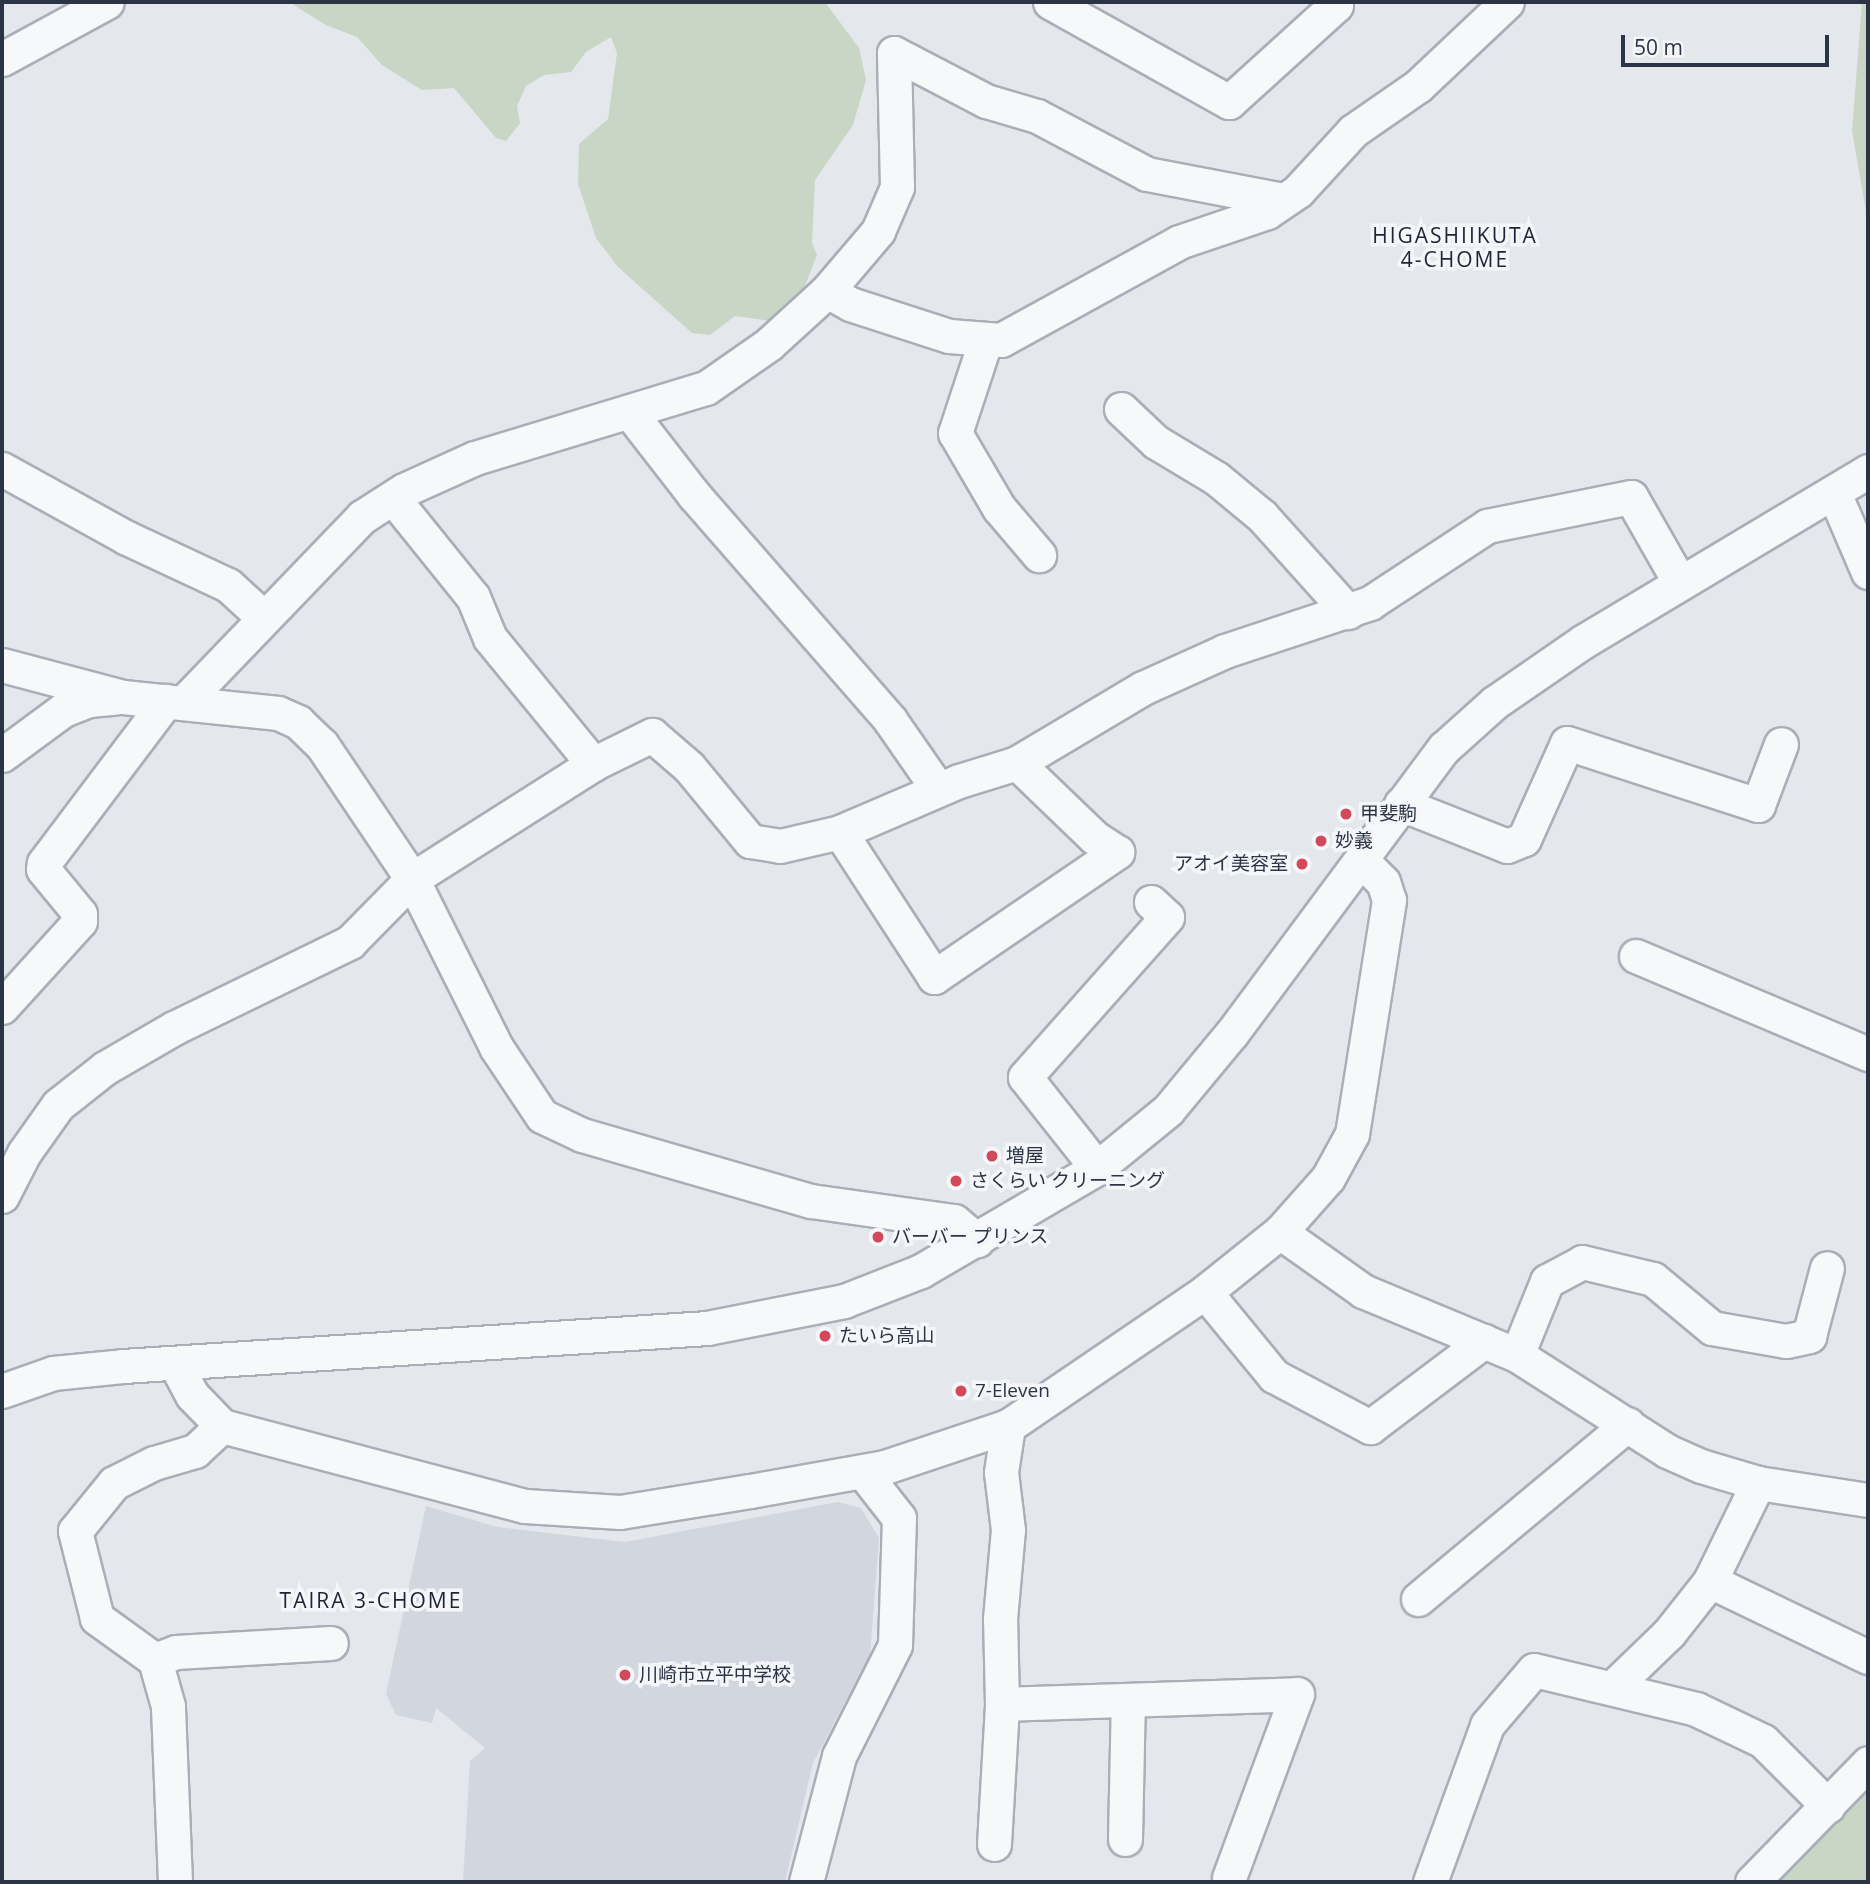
<!DOCTYPE html>
<meta charset="utf-8">
<style>
body{margin:0}
#map{position:relative;width:1870px;height:1884px;overflow:hidden;background:#e4e7ec;font-family:"Open Sans","Noto Sans JP",sans-serif}
div>[style]{position:absolute}
.built>*{inset:0;background:#d2d6de}
.green>*{inset:0;background:#c9d6c5}
.roads{filter:drop-shadow(2px 0 #a9aeb7) drop-shadow(-2px 0 #a9aeb7) drop-shadow(0 2px #a9aeb7) drop-shadow(0 -2px #a9aeb7)}
.minor>*{height:33px;margin:-16.5px;padding:0 16.5px;transform-origin:16.5px;border-radius:16.5px;background:#f7f8fa}
.dots>*{width:19px;height:19px;translate:-50% -50%;box-sizing:border-box;border:4px solid #f4f6f9;border-radius:50%}
span{translate:-50% -50%;white-space:nowrap;text-align:center;line-height:1.15;-webkit-text-stroke:7px #f4f6f9;paint-order:stroke}
.poi-label{font-size:19px;color:#2b3445}
.left{translate:0 -50%;text-align:left}
.right{translate:-100% -50%;text-align:right}
.neighbourhood-label{font-size:21px;color:#1d2536;letter-spacing:2px}
.frame{position:absolute;inset:0;border:4px solid #2b3445;pointer-events:none}
.scale{position:absolute;left:1621px;top:35px;width:208px;height:32px;box-sizing:border-box;border:4px solid #2b3445;border-top:0;padding-left:9px;font-size:21px;line-height:24px;white-space:nowrap;color:#2b3445;-webkit-text-stroke:5px #f4f6f9;paint-order:stroke}
</style>
<div id="map">
<div class="built">
<div style="clip-path:polygon(838px 1502px,861px 1508px,879px 1538px,870px 1655px,813px 1763px,785px 1882px,463px 1882px,470px 1761px,485px 1748px,436px 1708px,432px 1723px,396px 1715px,386px 1694px,426px 1506px,497px 1527px,625px 1542px)"></div>
</div>
<div class="green">
<div style="clip-path:polygon(289px 2px,825px 2px,859px 48px,866px 80px,853px 125px,815px 180px,812px 243px,817px 255px,803px 291px,789px 310px,771px 321px,735px 316px,710px 335px,692px 333px,618px 267px,596px 238px,578px 184px,579px 144px,608px 119px,617px 53px,611px 37px,586px 52px,571px 72px,544px 75px,526px 86px,517px 106px,520px 123px,506px 141px,496px 138px,454px 88px,422px 90px,382px 65px,357px 37px,326px 25px)"></div>
<div style="clip-path:polygon(1862px 2px,1868px 2px,1868px 223px,1852px 131px)"></div>
<div style="clip-path:polygon(1868px 1766px,1868px 1882px,1764px 1882px)"></div>
</div>
<div class="roads">
<div class="minor">
<div style="left:1050px;top:2px;width:205px;rotate:29.2deg"></div>
<div style="left:1229px;top:102px;width:144px;rotate:-42.2deg"></div>
<div style="left:1336px;top:5px;width:6px;rotate:-149deg"></div>
<div style="left:2px;top:59px;width:119px;rotate:-28.5deg"></div>
<div style="left:827px;top:291px;width:26px;rotate:29deg"></div>
<div style="left:850px;top:304px;width:104px;rotate:17.9deg"></div>
<div style="left:949px;top:336px;width:52px;rotate:4.4deg"></div>
<div style="left:1001px;top:340px;width:203px;rotate:-28.8deg"></div>
<div style="left:1179px;top:242px;width:93px;rotate:-18.8deg"></div>
<div style="left:1267px;top:212px;width:37px;rotate:-34deg"></div>
<div style="left:1298px;top:191px;width:81px;rotate:-47.5deg"></div>
<div style="left:1353px;top:131px;width:79px;rotate:-34.7deg"></div>
<div style="left:1418px;top:86px;width:122px;rotate:-43.3deg"></div>
<div style="left:985px;top:342px;width:96px;rotate:108.2deg"></div>
<div style="left:955px;top:433px;width:87px;rotate:59.6deg"></div>
<div style="left:999px;top:508px;width:62px;rotate:49.6deg"></div>
<div style="left:1121px;top:409px;width:48px;rotate:43.3deg"></div>
<div style="left:1156px;top:442px;width:70px;rotate:31deg"></div>
<div style="left:1216px;top:478px;width:60px;rotate:39.6deg"></div>
<div style="left:1262px;top:516px;width:129px;rotate:48.1deg"></div>
<div style="left:631px;top:414px;width:103px;rotate:52.1deg"></div>
<div style="left:694px;top:495px;width:298px;rotate:48.9deg"></div>
<div style="left:890px;top:720px;width:84px;rotate:55.2deg"></div>
<div style="left:2px;top:469px;width:141px;rotate:28.9deg"></div>
<div style="left:125px;top:537px;width:114px;rotate:25deg"></div>
<div style="left:228px;top:585px;width:47px;rotate:42.4deg"></div>
<div style="left:1834px;top:493px;width:86px;rotate:66.7deg"></div>
<div style="left:393px;top:498px;width:127px;rotate:51.1deg"></div>
<div style="left:473px;top:597px;width:44px;rotate:67.5deg"></div>
<div style="left:490px;top:638px;width:163px;rotate:50.7deg"></div>
<div style="left:2px;top:665px;width:125px;rotate:14.8deg"></div>
<div style="left:123px;top:697px;width:156px;rotate:5.9deg"></div>
<div style="left:278px;top:713px;width:22px;rotate:24deg"></div>
<div style="left:298px;top:722px;width:33px;rotate:44deg"></div>
<div style="left:322px;top:745px;width:161px;rotate:56.1deg"></div>
<div style="left:412px;top:879px;width:188px;rotate:63.4deg"></div>
<div style="left:496px;top:1047px;width:83px;rotate:56.3deg"></div>
<div style="left:542px;top:1116px;width:44px;rotate:25.4deg"></div>
<div style="left:582px;top:1135px;width:238px;rotate:16.1deg"></div>
<div style="left:811px;top:1201px;width:144px;rotate:8deg"></div>
<div style="left:954px;top:1221px;width:30px;rotate:40deg"></div>
<div style="left:184px;top:702px;width:257px;rotate:-46.1deg"></div>
<div style="left:362px;top:517px;width:50px;rotate:-32.7deg"></div>
<div style="left:404px;top:490px;width:78px;rotate:-24.3deg"></div>
<div style="left:475px;top:458px;width:241px;rotate:-16.9deg"></div>
<div style="left:706px;top:388px;width:77px;rotate:-34.9deg"></div>
<div style="left:769px;top:344px;width:79px;rotate:-42.4deg"></div>
<div style="left:827px;top:291px;width:79px;rotate:-49.6deg"></div>
<div style="left:878px;top:231px;width:48px;rotate:-66.6deg"></div>
<div style="left:897px;top:187px;width:134px;rotate:-91.3deg"></div>
<div style="left:894px;top:53px;width:104px;rotate:27.6deg"></div>
<div style="left:986px;top:101px;width:53px;rotate:16.4deg"></div>
<div style="left:1037px;top:116px;width:124px;rotate:27.8deg"></div>
<div style="left:1147px;top:174px;width:138px;rotate:10.8deg"></div>
<div style="left:2px;top:755px;width:76px;rotate:-36.4deg"></div>
<div style="left:63px;top:710px;width:28px;rotate:-21deg"></div>
<div style="left:89px;top:700px;width:25px;rotate:-5deg"></div>
<div style="left:1401px;top:804px;width:114px;rotate:21.6deg"></div>
<div style="left:1507px;top:846px;width:18px;rotate:-22deg"></div>
<div style="left:1524px;top:839px;width:105px;rotate:-65.9deg"></div>
<div style="left:1567px;top:743px;width:201px;rotate:18deg"></div>
<div style="left:1758px;top:805px;width:65px;rotate:-69.3deg"></div>
<div style="left:840px;top:832px;width:173px;rotate:57deg"></div>
<div style="left:934px;top:977px;width:222px;rotate:-34.3deg"></div>
<div style="left:1117px;top:852px;width:27px;rotate:-147deg"></div>
<div style="left:1094px;top:837px;width:107px;rotate:-136.1deg"></div>
<div style="left:1636px;top:956px;width:252px;rotate:22.9deg"></div>
<div style="left:2px;top:1007px;width:116px;rotate:-47.8deg"></div>
<div style="left:80px;top:921px;width:7px;rotate:-90deg"></div>
<div style="left:80px;top:914px;width:58px;rotate:-129.4deg"></div>
<div style="left:43px;top:869px;width:6px;rotate:-81deg"></div>
<div style="left:44px;top:863px;width:203px;rotate:-53deg"></div>
<div style="left:1097px;top:1168px;width:116px;rotate:-128.4deg"></div>
<div style="left:1025px;top:1077px;width:214px;rotate:-48.4deg"></div>
<div style="left:1167px;top:917px;width:22px;rotate:-137deg"></div>
<div style="left:2px;top:1196px;width:48px;rotate:-62.9deg"></div>
<div style="left:24px;top:1153px;width:59px;rotate:-54.7deg"></div>
<div style="left:58px;top:1105px;width:60px;rotate:-38.2deg"></div>
<div style="left:105px;top:1068px;width:80px;rotate:-30.1deg"></div>
<div style="left:174px;top:1028px;width:196px;rotate:-26deg"></div>
<div style="left:350px;top:942px;width:88px;rotate:-45.5deg"></div>
<div style="left:412px;top:879px;width:214px;rotate:-32.4deg"></div>
<div style="left:593px;top:764px;width:66px;rotate:-26.2deg"></div>
<div style="left:652px;top:735px;width:49px;rotate:40.9deg"></div>
<div style="left:689px;top:767px;width:96px;rotate:50.5deg"></div>
<div style="left:750px;top:841px;width:30px;rotate:9deg"></div>
<div style="left:780px;top:846px;width:62px;rotate:-13.1deg"></div>
<div style="left:840px;top:832px;width:129px;rotate:-23.2deg"></div>
<div style="left:959px;top:781px;width:61px;rotate:-17.2deg"></div>
<div style="left:1017px;top:763px;width:147px;rotate:-30.8deg"></div>
<div style="left:1143px;top:688px;width:90px;rotate:-24.3deg"></div>
<div style="left:1225px;top:651px;width:153px;rotate:-18.3deg"></div>
<div style="left:1370px;top:603px;width:140px;rotate:-33.3deg"></div>
<div style="left:1487px;top:526px;width:147px;rotate:-11.4deg"></div>
<div style="left:1631px;top:497px;width:99px;rotate:60.3deg"></div>
<div style="left:1280px;top:1232px;width:102px;rotate:35.4deg"></div>
<div style="left:1363px;top:1291px;width:167px;rotate:22.6deg"></div>
<div style="left:1517px;top:1355px;width:178px;rotate:32.6deg"></div>
<div style="left:1667px;top:1451px;width:37px;rotate:24deg"></div>
<div style="left:1701px;top:1466px;width:59px;rotate:16.6deg"></div>
<div style="left:1758px;top:1483px;width:111px;rotate:8.8deg"></div>
<div style="left:1205px;top:1292px;width:109px;rotate:50.6deg"></div>
<div style="left:1274px;top:1376px;width:109px;rotate:28deg"></div>
<div style="left:1370px;top:1427px;width:143px;rotate:-37deg"></div>
<div style="left:1517px;top:1355px;width:80px;rotate:-67.9deg"></div>
<div style="left:1547px;top:1281px;width:40px;rotate:-28deg"></div>
<div style="left:1582px;top:1262px;width:73px;rotate:13.5deg"></div>
<div style="left:1653px;top:1279px;width:77px;rotate:39.7deg"></div>
<div style="left:1712px;top:1328px;width:75px;rotate:10deg"></div>
<div style="left:1786px;top:1341px;width:24px;rotate:-12deg"></div>
<div style="left:1809px;top:1336px;width:70px;rotate:-75.2deg"></div>
<div style="left:175px;top:1363px;width:36px;rotate:62deg"></div>
<div style="left:192px;top:1395px;width:43px;rotate:45.9deg"></div>
<div style="left:222px;top:1426px;width:313px;rotate:14.8deg"></div>
<div style="left:525px;top:1506px;width:95px;rotate:3.6deg"></div>
<div style="left:620px;top:1512px;width:132px;rotate:-9.2deg"></div>
<div style="left:750px;top:1491px;width:137px;rotate:-10.1deg"></div>
<div style="left:885px;top:1467px;width:130px;rotate:-18.4deg"></div>
<div style="left:1008px;top:1426px;width:238px;rotate:-34.2deg"></div>
<div style="left:1205px;top:1292px;width:96px;rotate:-38.7deg"></div>
<div style="left:1280px;top:1232px;width:72px;rotate:-48.4deg"></div>
<div style="left:1328px;top:1178px;width:50px;rotate:-61.4deg"></div>
<div style="left:1352px;top:1134px;width:237px;rotate:-81deg"></div>
<div style="left:1389px;top:900px;width:19px;rotate:-108deg"></div>
<div style="left:1383px;top:882px;width:30px;rotate:-135deg"></div>
<div style="left:2px;top:1391px;width:54px;rotate:-19.4deg"></div>
<div style="left:53px;top:1373px;width:70px;rotate:-5.7deg"></div>
<div style="left:123px;top:1366px;width:585px;rotate:-3.72deg"></div>
<div style="left:707px;top:1328px;width:140px;rotate:-11.1deg"></div>
<div style="left:844px;top:1301px;width:83px;rotate:-21.3deg"></div>
<div style="left:921px;top:1271px;width:204px;rotate:-30.3deg"></div>
<div style="left:1097px;top:1168px;width:92px;rotate:-39.2deg"></div>
<div style="left:1168px;top:1110px;width:100px;rotate:-50.3deg"></div>
<div style="left:1232px;top:1033px;width:355px;rotate:-53.4deg"></div>
<div style="left:1444px;top:748px;width:67px;rotate:-42deg"></div>
<div style="left:1494px;top:703px;width:109px;rotate:-34.6deg"></div>
<div style="left:1584px;top:641px;width:331px;rotate:-30.9deg"></div>
<div style="left:1710px;top:1581px;width:175px;rotate:25.7deg"></div>
<div style="left:1418px;top:1599px;width:273px;rotate:-39.8deg"></div>
<div style="left:155px;top:1660px;width:22px;rotate:-21deg"></div>
<div style="left:176px;top:1652px;width:155px;rotate:-3.3deg"></div>
<div style="left:1613px;top:1687px;width:78px;rotate:-44deg"></div>
<div style="left:1669px;top:1633px;width:66px;rotate:-51.7deg"></div>
<div style="left:1710px;top:1581px;width:109px;rotate:-63.9deg"></div>
<div style="left:1002px;top:1704px;width:295px;rotate:-1.9deg"></div>
<div style="left:1297px;top:1694px;width:196px;rotate:110.3deg"></div>
<div style="left:1125px;top:1839px;width:139px;rotate:-88.8deg"></div>
<div style="left:994px;top:1844px;width:140px;rotate:-86.7deg"></div>
<div style="left:1002px;top:1704px;width:85px;rotate:-91.3deg"></div>
<div style="left:1000px;top:1619px;width:89px;rotate:-84.9deg"></div>
<div style="left:1008px;top:1530px;width:58px;rotate:-96.9deg"></div>
<div style="left:1001px;top:1472px;width:47px;rotate:-81.3deg"></div>
<div style="left:175px;top:1882px;width:176px;rotate:-92.3deg"></div>
<div style="left:168px;top:1706px;width:48px;rotate:-105.8deg"></div>
<div style="left:155px;top:1660px;width:72px;rotate:-144.1deg"></div>
<div style="left:97px;top:1618px;width:90px;rotate:-104.2deg"></div>
<div style="left:75px;top:1531px;width:62px;rotate:-50.9deg"></div>
<div style="left:114px;top:1483px;width:45px;rotate:-26.6deg"></div>
<div style="left:154px;top:1463px;width:43px;rotate:-16.3deg"></div>
<div style="left:195px;top:1451px;width:37px;rotate:-43deg"></div>
<div style="left:806px;top:1882px;width:130px;rotate:-75.3deg"></div>
<div style="left:839px;top:1756px;width:124px;rotate:-63.2deg"></div>
<div style="left:895px;top:1645px;width:127px;rotate:-88.2deg"></div>
<div style="left:899px;top:1518px;width:58px;rotate:-128deg"></div>
<div style="left:1430px;top:1882px;width:167px;rotate:-70deg"></div>
<div style="left:1487px;top:1725px;width:72px;rotate:-49.5deg"></div>
<div style="left:1534px;top:1670px;width:167px;rotate:13.5deg"></div>
<div style="left:1696px;top:1709px;width:74px;rotate:25.5deg"></div>
<div style="left:1763px;top:1741px;width:92px;rotate:45deg"></div>
<div style="left:1752px;top:1882px;width:166px;rotate:-45.7deg"></div>
</div>
</div>
<div class="dots">
<div style="left:1346px;top:814px;background:#d1495b"></div>
<div style="left:1321px;top:841px;background:#d1495b"></div>
<div style="left:1302px;top:864px;background:#d1495b"></div>
<div style="left:992px;top:1156px;background:#d1495b"></div>
<div style="left:956px;top:1181px;background:#d1495b"></div>
<div style="left:878px;top:1237px;background:#d1495b"></div>
<div style="left:825px;top:1336px;background:#d1495b"></div>
<div style="left:961px;top:1391px;background:#d1495b"></div>
<div style="left:625px;top:1675px;background:#d1495b"></div>
</div>
<div class="poi-label">
<span class="left" style="left:1360px;top:814px">甲斐駒</span>
<span class="left" style="left:1335px;top:841px">妙義</span>
<span class="right" style="left:1288px;top:864px">アオイ美容室</span>
<span class="left" style="left:1006px;top:1156px">増屋</span>
<span class="left" style="left:970px;top:1181px">さくらい クリーニング</span>
<span class="left" style="left:892px;top:1237px">バーバー プリンス</span>
<span class="left" style="left:839px;top:1336px">たいら高山</span>
<span class="left" style="left:975px;top:1391px">7-Eleven</span>
<span class="left" style="left:639px;top:1675px">川崎市立平中学校</span>
</div>
<div class="neighbourhood-label">
<span style="left:1455px;top:247px">HIGASHIIKUTA<br>4-CHOME</span>
<span style="left:371px;top:1600px">TAIRA 3-CHOME</span>
</div>
<div class="frame"></div>
<div class="scale">50 m</div>
</div>
